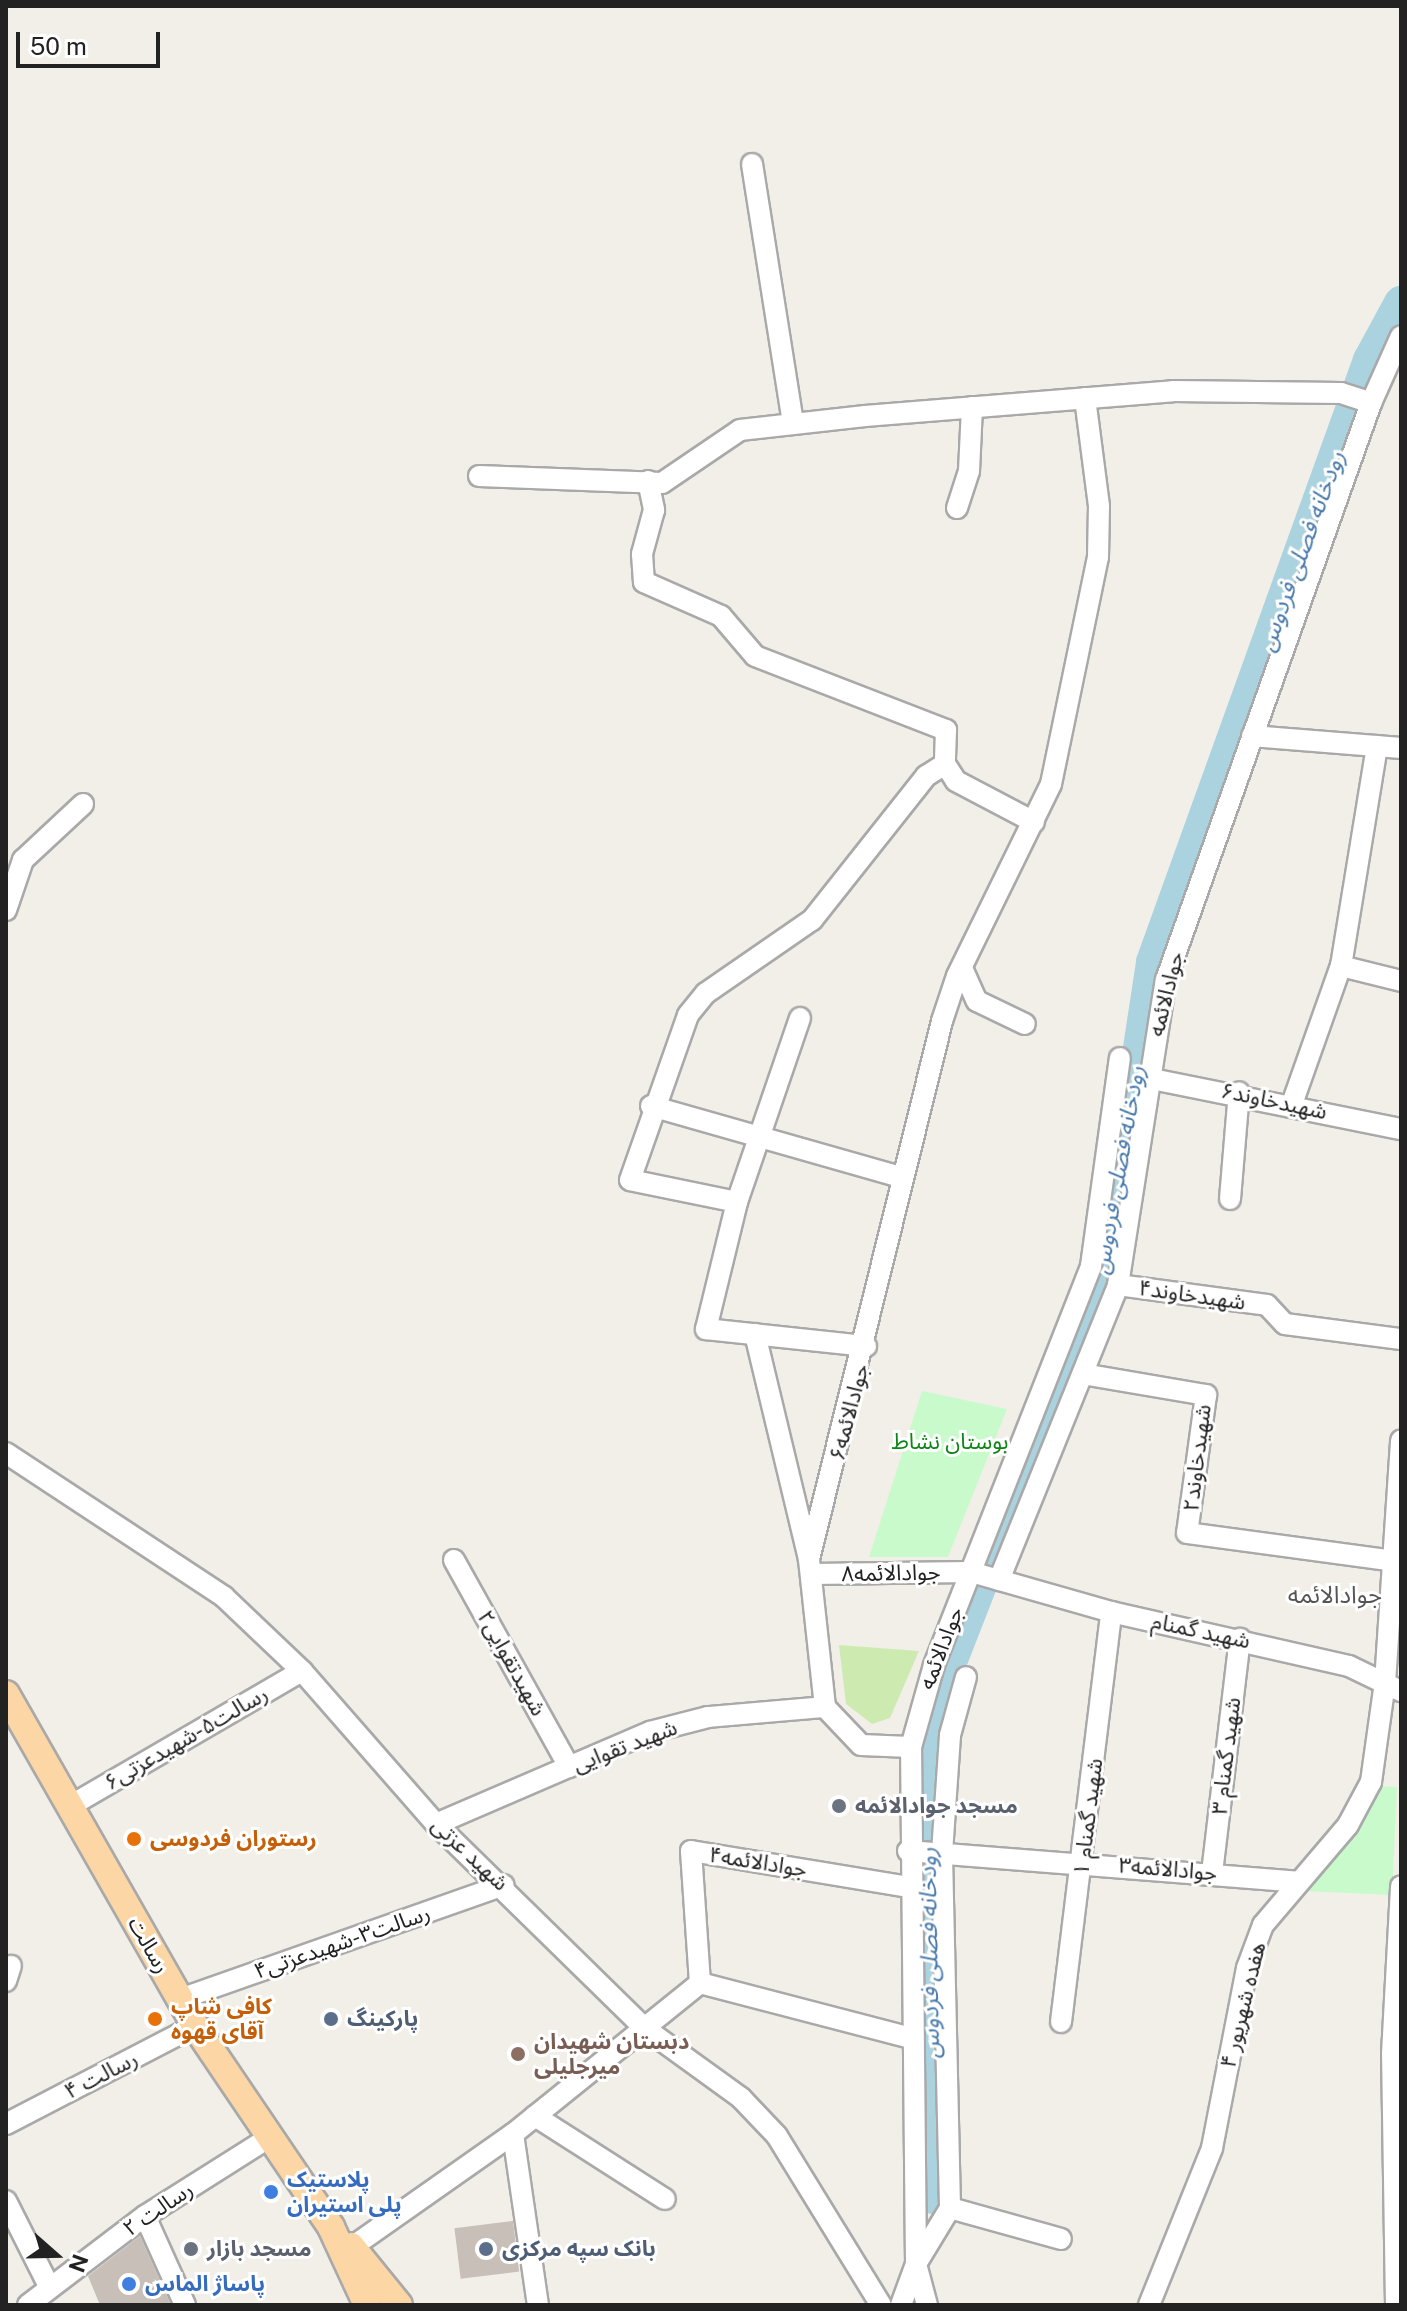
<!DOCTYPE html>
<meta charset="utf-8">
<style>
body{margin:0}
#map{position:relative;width:1407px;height:2311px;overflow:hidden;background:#f2efe9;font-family:"Public Sans","Noto Sans Arabic",sans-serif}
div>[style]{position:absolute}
.grass>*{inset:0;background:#cdebb0}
.park>*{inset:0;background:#c8facc}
.river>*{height:34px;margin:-17px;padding:0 17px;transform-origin:17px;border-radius:17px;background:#aad3df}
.building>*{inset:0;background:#c7bfb8;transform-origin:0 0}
.roads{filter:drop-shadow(2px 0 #a9a9a9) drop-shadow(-2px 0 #a9a9a9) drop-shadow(0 2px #a9a9a9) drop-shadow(0 -2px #a9a9a9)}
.minor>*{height:20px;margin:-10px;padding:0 10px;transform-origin:10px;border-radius:10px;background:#fff}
.major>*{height:26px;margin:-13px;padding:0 13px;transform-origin:13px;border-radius:13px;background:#fcd6a4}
.dots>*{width:22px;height:22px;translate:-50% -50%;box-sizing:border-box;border:4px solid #fff;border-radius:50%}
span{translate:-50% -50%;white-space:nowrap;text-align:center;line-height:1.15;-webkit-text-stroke:6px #fff;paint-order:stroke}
.street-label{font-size:22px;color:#222}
.park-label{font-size:22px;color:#0c8416}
.worship-label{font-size:22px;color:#5b616d;font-weight:700}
.left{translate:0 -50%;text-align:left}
.food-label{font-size:22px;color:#c56008;font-weight:700}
.service-label{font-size:22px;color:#4e5e75;font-weight:700}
.education-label{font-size:22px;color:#785e54;font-weight:700}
.shop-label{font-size:22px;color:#366cbe;font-weight:700}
.water-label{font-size:24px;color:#4a7aab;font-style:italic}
.neighbourhood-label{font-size:24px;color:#555}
.frame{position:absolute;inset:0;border:8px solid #222;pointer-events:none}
.north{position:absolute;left:16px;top:2215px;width:80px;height:80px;-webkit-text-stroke:6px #fff;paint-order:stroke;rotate:110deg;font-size:22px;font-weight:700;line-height:32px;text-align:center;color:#222}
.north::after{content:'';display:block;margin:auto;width:28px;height:36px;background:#222;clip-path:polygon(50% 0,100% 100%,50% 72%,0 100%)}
.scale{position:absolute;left:16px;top:32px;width:144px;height:36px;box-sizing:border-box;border:4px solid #222;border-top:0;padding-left:10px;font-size:24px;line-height:28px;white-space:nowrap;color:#222;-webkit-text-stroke:6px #fff;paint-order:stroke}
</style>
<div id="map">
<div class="grass">
<div style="clip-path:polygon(839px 1645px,919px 1651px,890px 1718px,872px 1724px,846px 1704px)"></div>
</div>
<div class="park">
<div style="clip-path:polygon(922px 1391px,1007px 1409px,948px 1557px,869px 1557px)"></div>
<div style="clip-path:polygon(1379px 1786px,1397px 1787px,1392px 1895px,1303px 1891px)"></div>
</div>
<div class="river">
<div style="left:933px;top:2197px;width:356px;rotate:-91deg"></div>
<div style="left:927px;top:1841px;width:138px;rotate:-87.1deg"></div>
<div style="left:934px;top:1703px;width:479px;rotate:-68.7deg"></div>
<div style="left:1108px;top:1257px;width:298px;rotate:-81.3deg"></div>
<div style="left:1153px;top:962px;width:640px;rotate:-70.18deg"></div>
<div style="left:1370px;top:360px;width:65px;rotate:-61.5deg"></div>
</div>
<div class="building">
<div style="left:513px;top:2221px;width:51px;height:59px;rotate:83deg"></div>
<div style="clip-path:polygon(140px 2236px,171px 2305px,100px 2305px,88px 2276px)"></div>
</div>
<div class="roads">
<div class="minor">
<div style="left:752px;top:164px;width:263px;rotate:81deg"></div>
<div style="left:479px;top:476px;width:183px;rotate:2.2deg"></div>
<div style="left:662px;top:483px;width:94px;rotate:-34.2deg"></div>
<div style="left:740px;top:430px;width:126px;rotate:-6.4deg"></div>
<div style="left:865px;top:416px;width:309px;rotate:-4.6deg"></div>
<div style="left:1173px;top:391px;width:168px;rotate:0.7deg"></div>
<div style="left:1341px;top:393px;width:32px;rotate:18deg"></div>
<div style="left:648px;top:481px;width:30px;rotate:78deg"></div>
<div style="left:654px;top:510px;width:46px;rotate:105.3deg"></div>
<div style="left:642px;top:554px;width:28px;rotate:86deg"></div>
<div style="left:644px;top:582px;width:84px;rotate:23.8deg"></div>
<div style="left:721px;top:616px;width:52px;rotate:49.6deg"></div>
<div style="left:755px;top:656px;width:205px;rotate:21.2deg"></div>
<div style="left:946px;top:730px;width:34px;rotate:92deg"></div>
<div style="left:945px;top:764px;width:20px;rotate:57deg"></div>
<div style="left:956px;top:781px;width:88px;rotate:27.7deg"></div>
<div style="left:957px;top:508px;width:39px;rotate:-72deg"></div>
<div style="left:969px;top:471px;width:64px;rotate:-87.3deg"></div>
<div style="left:1252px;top:736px;width:149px;rotate:4.6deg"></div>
<div style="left:6px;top:910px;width:53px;rotate:-71.2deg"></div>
<div style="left:23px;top:860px;width:82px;rotate:-43deg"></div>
<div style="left:1341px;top:966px;width:62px;rotate:14deg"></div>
<div style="left:962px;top:968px;width:36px;rotate:66deg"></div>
<div style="left:977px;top:1001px;width:53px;rotate:25.6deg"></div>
<div style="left:800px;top:1018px;width:194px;rotate:108.9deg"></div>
<div style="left:737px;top:1202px;width:131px;rotate:103.7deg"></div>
<div style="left:706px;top:1329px;width:161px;rotate:6.1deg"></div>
<div style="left:1147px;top:1078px;width:259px;rotate:11.4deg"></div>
<div style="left:1292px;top:1104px;width:146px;rotate:-70.5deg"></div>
<div style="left:1341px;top:966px;width:223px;rotate:-80.7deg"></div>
<div style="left:651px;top:1106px;width:259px;rotate:15.9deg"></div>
<div style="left:1230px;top:1199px;width:107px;rotate:-85.2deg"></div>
<div style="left:737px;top:1202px;width:109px;rotate:-168.4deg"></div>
<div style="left:630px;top:1180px;width:175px;rotate:-70.6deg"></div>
<div style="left:688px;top:1015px;width:28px;rotate:-51deg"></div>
<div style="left:706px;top:993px;width:129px;rotate:-34.6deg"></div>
<div style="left:812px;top:920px;width:184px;rotate:-51.6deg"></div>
<div style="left:926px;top:776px;width:22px;rotate:-32deg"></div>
<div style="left:1118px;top:1285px;width:150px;rotate:7.6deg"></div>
<div style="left:1267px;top:1305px;width:26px;rotate:47deg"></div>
<div style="left:1285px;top:1324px;width:117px;rotate:7.4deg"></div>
<div style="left:755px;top:1334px;width:231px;rotate:76.5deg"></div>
<div style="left:1083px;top:1374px;width:125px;rotate:9.7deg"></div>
<div style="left:1206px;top:1395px;width:139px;rotate:97.8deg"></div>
<div style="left:1187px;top:1533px;width:208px;rotate:7.7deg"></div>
<div style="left:6px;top:1453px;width:261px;rotate:33.4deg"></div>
<div style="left:224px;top:1597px;width:108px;rotate:43.5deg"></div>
<div style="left:302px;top:1671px;width:203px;rotate:48.8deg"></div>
<div style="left:436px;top:1824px;width:290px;rotate:44.4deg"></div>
<div style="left:643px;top:2027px;width:121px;rotate:35.9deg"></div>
<div style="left:741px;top:2098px;width:52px;rotate:46.5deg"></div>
<div style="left:777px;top:2136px;width:198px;rotate:58.4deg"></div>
<div style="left:454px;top:1560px;width:237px;rotate:60.9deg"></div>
<div style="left:811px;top:1574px;width:160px;rotate:-0.7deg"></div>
<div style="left:971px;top:1572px;width:146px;rotate:15.9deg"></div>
<div style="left:1111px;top:1612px;width:244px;rotate:12.8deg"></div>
<div style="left:1349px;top:1666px;width:58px;rotate:25.7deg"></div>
<div style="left:999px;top:1580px;width:318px;rotate:-68deg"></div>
<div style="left:1118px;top:1285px;width:309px;rotate:-81.1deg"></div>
<div style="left:1166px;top:980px;width:612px;rotate:-70.44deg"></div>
<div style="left:1371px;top:403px;width:73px;rotate:-65.9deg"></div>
<div style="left:911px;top:1747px;width:50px;rotate:-177.7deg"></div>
<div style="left:861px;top:1745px;width:52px;rotate:-133.5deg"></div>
<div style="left:825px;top:1707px;width:149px;rotate:-96.2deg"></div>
<div style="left:809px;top:1559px;width:554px;rotate:-76.11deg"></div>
<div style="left:942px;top:1021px;width:47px;rotate:-71.6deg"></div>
<div style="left:957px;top:976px;width:214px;rotate:-63.9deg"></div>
<div style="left:1051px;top:784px;width:232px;rotate:-78.3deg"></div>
<div style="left:1098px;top:557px;width:51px;rotate:-88.9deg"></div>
<div style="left:1099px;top:506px;width:109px;rotate:-97.4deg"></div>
<div style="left:70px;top:1806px;width:268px;rotate:-30.2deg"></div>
<div style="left:436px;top:1824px;width:233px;rotate:-23.3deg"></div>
<div style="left:650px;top:1732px;width:60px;rotate:-14.5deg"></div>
<div style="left:708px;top:1717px;width:117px;rotate:-4.9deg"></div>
<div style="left:908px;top:1851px;width:391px;rotate:4.5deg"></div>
<div style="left:1212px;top:1873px;width:236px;rotate:-83.2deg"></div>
<div style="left:6px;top:1981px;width:16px;rotate:-72deg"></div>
<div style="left:700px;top:1983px;width:132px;rotate:-93.9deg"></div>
<div style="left:691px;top:1851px;width:220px;rotate:9.4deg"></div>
<div style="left:180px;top:1999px;width:343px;rotate:-19.4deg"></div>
<div style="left:1061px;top:2022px;width:413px;rotate:-83deg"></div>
<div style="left:535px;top:2116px;width:154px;rotate:32.6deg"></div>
<div style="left:6px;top:2124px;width:213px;rotate:-27.4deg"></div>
<div style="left:513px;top:2134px;width:173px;rotate:81.7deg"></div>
<div style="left:6px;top:2201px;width:95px;rotate:63.2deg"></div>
<div style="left:950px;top:2208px;width:115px;rotate:15.6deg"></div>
<div style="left:145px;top:2216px;width:98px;rotate:65.8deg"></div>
<div style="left:352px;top:2247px;width:197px;rotate:-35.1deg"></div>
<div style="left:513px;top:2134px;width:240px;rotate:-38.9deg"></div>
<div style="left:700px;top:1983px;width:218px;rotate:14.6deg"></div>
<div style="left:28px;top:2305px;width:147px;rotate:-37.3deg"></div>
<div style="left:145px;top:2216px;width:148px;rotate:-32.3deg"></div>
<div style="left:901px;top:2305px;width:44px;rotate:-69.9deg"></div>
<div style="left:916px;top:2264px;width:66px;rotate:-58.7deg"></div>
<div style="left:950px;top:2208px;width:355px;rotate:-91.3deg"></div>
<div style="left:942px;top:1853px;width:118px;rotate:-86.1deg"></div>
<div style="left:950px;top:1735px;width:60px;rotate:-74.6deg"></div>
<div style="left:927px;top:2305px;width:42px;rotate:-105deg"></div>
<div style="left:916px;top:2264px;width:517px;rotate:-90.55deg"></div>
<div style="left:911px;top:1747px;width:85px;rotate:-74.3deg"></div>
<div style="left:934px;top:1665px;width:429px;rotate:-68.5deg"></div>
<div style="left:1091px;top:1266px;width:210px;rotate:-82.1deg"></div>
<div style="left:1149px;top:2305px;width:169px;rotate:-68.1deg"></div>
<div style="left:1212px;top:2148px;width:183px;rotate:-79deg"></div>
<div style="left:1247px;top:1968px;width:46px;rotate:-69.6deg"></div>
<div style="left:1263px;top:1925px;width:131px;rotate:-49.6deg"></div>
<div style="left:1348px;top:1825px;width:49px;rotate:-61.9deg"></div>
<div style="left:1371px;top:1782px;width:100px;rotate:-82deg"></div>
<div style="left:1385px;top:1683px;width:243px;rotate:-86.2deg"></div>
<div style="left:1396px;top:2305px;width:251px;rotate:-90.9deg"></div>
<div style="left:1392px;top:2054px;width:168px;rotate:-86.9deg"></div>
</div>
<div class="major">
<div style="left:6px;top:1694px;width:382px;rotate:60.3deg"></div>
<div style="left:195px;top:2026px;width:243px;rotate:55.9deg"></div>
<div style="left:331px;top:2227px;width:86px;rotate:65.2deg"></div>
<div style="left:351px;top:2246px;width:76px;rotate:50.9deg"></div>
</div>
</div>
<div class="dots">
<div style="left:839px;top:1806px;background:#6b7280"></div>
<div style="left:134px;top:1839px;background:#e8710a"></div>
<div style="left:155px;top:2019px;background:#e8710a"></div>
<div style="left:331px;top:2019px;background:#5c6f8a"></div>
<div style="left:518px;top:2054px;background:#8d6e63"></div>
<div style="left:271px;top:2192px;background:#3f7fe0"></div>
<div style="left:191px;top:2249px;background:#6b7280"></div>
<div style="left:486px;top:2249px;background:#5c6f8a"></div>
<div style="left:129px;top:2284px;background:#3f7fe0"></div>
</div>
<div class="street-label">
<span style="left:1166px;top:994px;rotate:-76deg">جوادالائمه</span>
<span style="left:1274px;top:1101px;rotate:12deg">شهیدخاوند۶</span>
<span style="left:1192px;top:1295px;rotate:8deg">شهیدخاوند۴</span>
<span style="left:849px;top:1412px;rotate:-75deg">جوادالائمه۶</span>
<span style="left:1197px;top:1458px;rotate:-83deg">شهیدخاوند۲</span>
<span style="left:891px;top:1573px;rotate:-1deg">جوادالائمه۸</span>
<span style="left:1201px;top:1631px;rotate:12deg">شهید گمنام</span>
<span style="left:941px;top:1648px;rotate:-69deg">جوادالائمه</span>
<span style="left:512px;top:1663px;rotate:61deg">شهیدتقوایی۲</span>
<span style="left:186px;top:1738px;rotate:-30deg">رسالت۵-شهیدعزتی۶</span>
<span style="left:625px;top:1746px;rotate:-21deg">شهید تقوایی</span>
<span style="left:1226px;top:1756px;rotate:-83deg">شهید گمنام ۳</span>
<span style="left:1088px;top:1817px;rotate:-83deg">شهید گمنام ۱</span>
<span style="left:470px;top:1854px;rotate:43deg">شهید عزتی</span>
<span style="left:758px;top:1862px;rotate:9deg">جوادالائمه۴</span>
<span style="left:1168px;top:1869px;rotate:5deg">جوادالائمه۳</span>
<span style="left:342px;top:1942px;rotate:-19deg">رسالت۳-شهیدعزتی۴</span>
<span style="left:149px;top:1945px;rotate:60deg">رسالت</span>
<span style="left:1243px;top:2005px;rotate:-76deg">هفده شهریور ۴</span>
<span style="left:101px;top:2075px;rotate:-27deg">رسالت ۴</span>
<span style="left:158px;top:2209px;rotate:-34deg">رسالت ۲</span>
</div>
<div class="park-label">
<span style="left:950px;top:1442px">بوستان نشاط</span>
</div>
<div class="worship-label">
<span class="left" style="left:855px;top:1806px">مسجد جوادالائمه</span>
<span class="left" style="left:207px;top:2249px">مسجد بازار</span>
</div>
<div class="food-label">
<span class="left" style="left:150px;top:1839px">رستوران فردوسی</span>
<span class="left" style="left:171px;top:2019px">کافی شاپ<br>آقای‌ قهوه</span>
</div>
<div class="service-label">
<span class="left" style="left:347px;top:2019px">پارکینگ</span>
<span class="left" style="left:502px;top:2249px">بانک سپه مرکزی</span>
</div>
<div class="education-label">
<span class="left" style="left:534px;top:2054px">دبستان شهیدان<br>میرجلیلی</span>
</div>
<div class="shop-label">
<span class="left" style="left:287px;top:2192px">پلاستیک<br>پلی استیران</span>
<span class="left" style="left:145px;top:2284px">پاساژ الماس</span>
</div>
<div class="water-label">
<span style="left:1301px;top:551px;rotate:-70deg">رودخانه فصلی فردوس</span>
<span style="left:1118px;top:1170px;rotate:-80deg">رودخانه فصلی فردوس</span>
<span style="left:929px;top:1953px;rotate:-91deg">رودخانه فصلی فردوس</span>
</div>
<div class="neighbourhood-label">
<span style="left:1335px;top:1595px">جوادالائمه</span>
</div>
<div class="frame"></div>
<div class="north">N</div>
<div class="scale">50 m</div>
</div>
